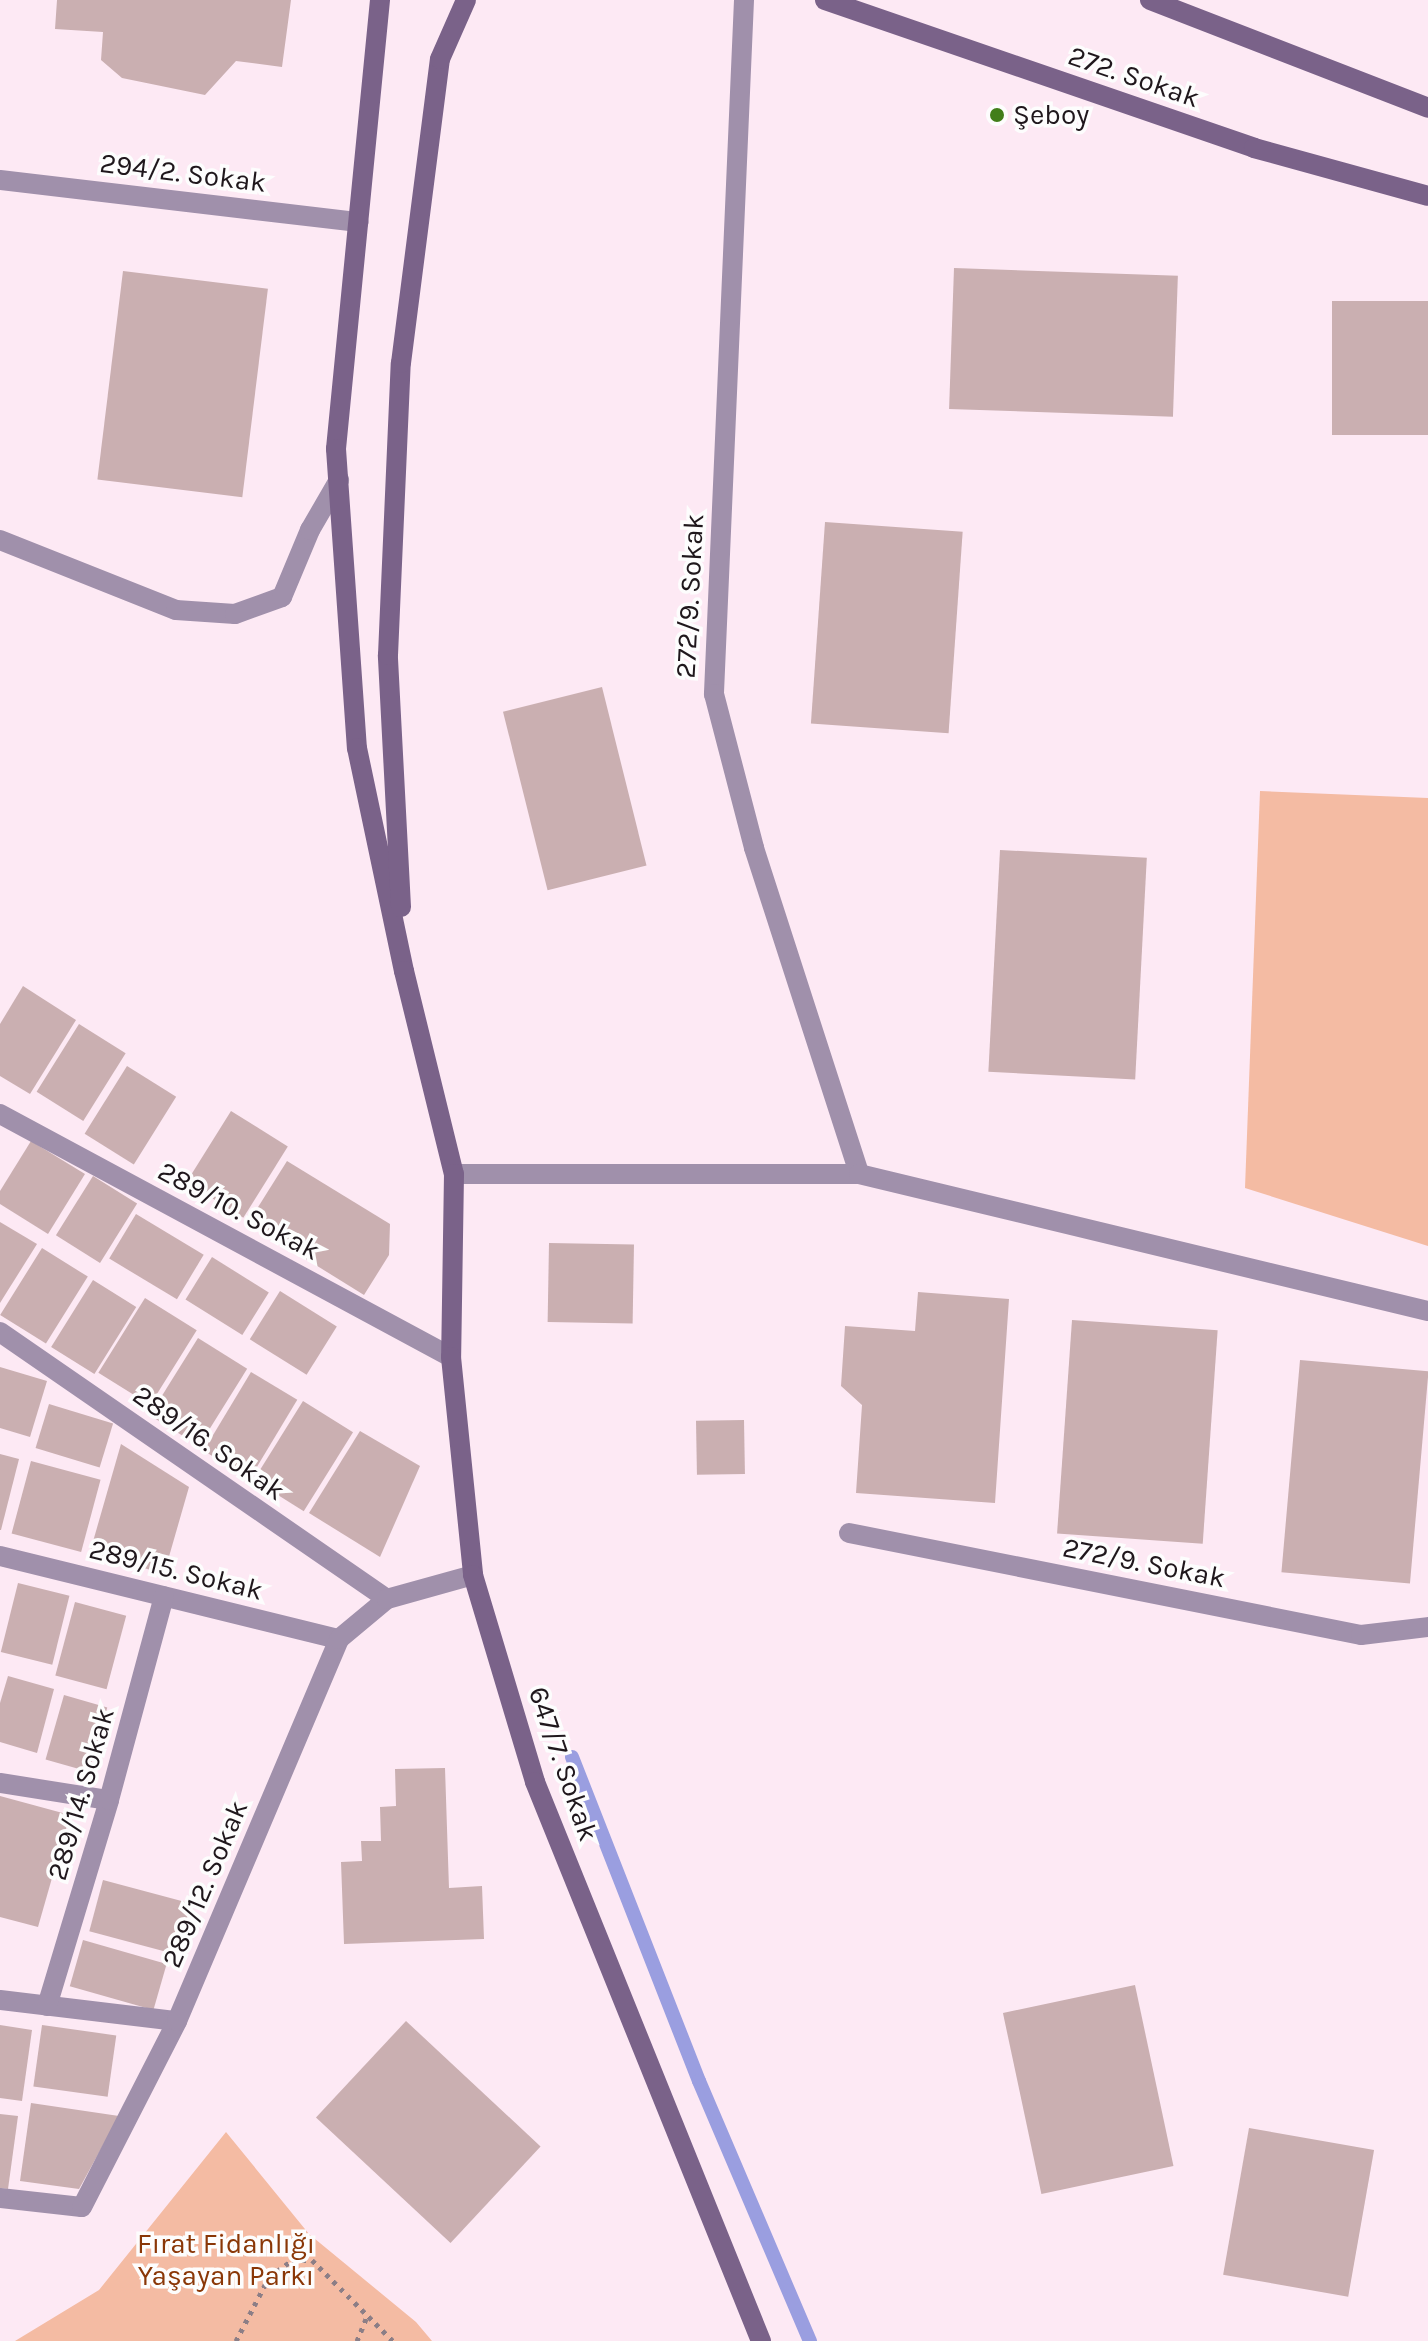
<!DOCTYPE html>
<meta charset="utf-8">
<style>
body{margin:0}
#map{position:relative;width:1428px;height:2341px;overflow:hidden;background:#fde9f4;font-family:Karla,sans-serif}
div>[style]{position:absolute}
.green>*{inset:0;background:#f4bba3}
.stream>*{height:14px;margin:-7px;padding:0 7px;transform-origin:7px;border-radius:7px;background:#9a9ee0}
.building>*{inset:0;background:#caafb1;transform-origin:0 0}
.path>*{height:5px;margin-top:-2.5px;transform-origin:0;background:repeating-linear-gradient(90deg,#8c7e86 0 4px,transparent 0 10px)}
.lane>*{height:20px;margin:-10px;padding:0 10px;transform-origin:10px;border-radius:10px;background:#a090ab}
.street>*{height:20px;margin:-10px;padding:0 10px;transform-origin:10px;border-radius:10px;background:#a090ab}
.secondary>*{height:20px;margin:-10px;padding:0 10px;transform-origin:10px;border-radius:10px;background:#7a6289}
.dots>*{width:22px;height:22px;translate:-50% -50%;box-sizing:border-box;border:4px solid #fdfdfd;border-radius:50%}
span{translate:-50% -50%;white-space:nowrap;text-align:center;line-height:1.15;-webkit-text-stroke:7px #fdfdfd;paint-order:stroke}
.street-label{font-size:28px;color:#1f171c}
.poi-label{font-size:28px;color:#1f171c}
.left{translate:0 -50%;text-align:left}
.park-label{font-size:28px;color:#8a3707}
</style>
<div id="map">
<div class="green">
<div style="clip-path:polygon(1260px 791px,1428px 798px,1428px 1246px,1245px 1188px)"></div>
<div style="clip-path:polygon(226px 2132px,309px 2234px,416px 2322px,432px 2341px,15px 2341px,99px 2290px)"></div>
</div>
<div class="stream">
<div style="left:572px;top:1757px;width:348px;rotate:68.6deg"></div>
<div style="left:699px;top:2081px;width:283px;rotate:66.9deg"></div>
</div>
<div class="building">
<div style="clip-path:polygon(57px 0,291px 0,282px 67px,236px 61px,205px 95px,122px 78px,101px 60px,103px 32px,55px 29px)"></div>
<div style="left:954px;top:268px;width:224px;height:141px;rotate:2deg"></div>
<div style="left:123px;top:271px;width:146px;height:210px;rotate:7deg"></div>
<div style="left:1332px;top:301px;width:96px;height:134px"></div>
<div style="left:825px;top:522px;width:138px;height:202px;rotate:4deg"></div>
<div style="left:602px;top:687px;width:184px;height:102px;rotate:76deg"></div>
<div style="left:1000px;top:850px;width:147px;height:222px;rotate:3deg"></div>
<div style="clip-path:polygon(23px 986px,76px 1020px,30px 1094px,0 1076px,0 1024px)"></div>
<div style="left:79px;top:1024px;width:55px;height:80px;rotate:32deg"></div>
<div style="left:127px;top:1066px;width:58px;height:80px;rotate:32deg"></div>
<div style="left:231px;top:1111px;width:67px;height:84px;rotate:32deg"></div>
<div style="clip-path:polygon(31px 1141px,85px 1174px,48px 1234px,0 1204px,0 1191px)"></div>
<div style="clip-path:polygon(287px 1161px,390px 1224px,389px 1255px,364px 1295px,248px 1223px)"></div>
<div style="left:93px;top:1176px;width:52px;height:70px;rotate:32deg"></div>
<div style="left:136px;top:1214px;width:79px;height:52px;rotate:31deg"></div>
<div style="clip-path:polygon(0 1222px,37px 1244px,0 1303px)"></div>
<div style="left:549px;top:1243px;width:85px;height:79px;rotate:1deg"></div>
<div style="left:42px;top:1248px;width:54px;height:79px;rotate:32deg"></div>
<div style="left:212px;top:1257px;width:67px;height:50px;rotate:32deg"></div>
<div style="left:93px;top:1280px;width:51px;height:79px;rotate:32deg"></div>
<div style="left:280px;top:1291px;width:67px;height:57px;rotate:32deg"></div>
<div style="clip-path:polygon(918px 1292px,1009px 1299px,995px 1503px,856px 1493px,862px 1405px,841px 1386px,845px 1326px,915px 1331px)"></div>
<div style="left:145px;top:1298px;width:61px;height:88px;rotate:32deg"></div>
<div style="left:1072px;top:1320px;width:146px;height:214px;rotate:4deg"></div>
<div style="left:198px;top:1338px;width:58px;height:91px;rotate:32deg"></div>
<div style="left:1300px;top:1360px;width:129px;height:213px;rotate:5deg"></div>
<div style="clip-path:polygon(0 1367px,47px 1381px,30px 1437px,0 1428px)"></div>
<div style="left:251px;top:1372px;width:54px;height:92px;rotate:31deg"></div>
<div style="left:303px;top:1401px;width:59px;height:93px;rotate:32deg"></div>
<div style="left:49px;top:1404px;width:67px;height:46px;rotate:17deg"></div>
<div style="left:744px;top:1420px;width:54px;height:48px;rotate:89deg"></div>
<div style="clip-path:polygon(360px 1431px,420px 1466px,380px 1557px,309px 1513px)"></div>
<div style="clip-path:polygon(121px 1444px,189px 1487px,164px 1574px,90px 1552px)"></div>
<div style="clip-path:polygon(0 1454px,19px 1459px,1px 1530px,0 1530px)"></div>
<div style="left:31px;top:1461px;width:72px;height:75px;rotate:15deg"></div>
<div style="left:18px;top:1583px;width:53px;height:71px;rotate:14deg"></div>
<div style="left:75px;top:1602px;width:53px;height:76px;rotate:15deg"></div>
<div style="clip-path:polygon(8px 1676px,54px 1689px,37px 1753px,0 1742px,0 1703px)"></div>
<div style="left:64px;top:1695px;width:45px;height:67px;rotate:16deg"></div>
<div style="clip-path:polygon(445px 1768px,449px 1888px,482px 1886px,484px 1939px,344px 1944px,341px 1862px,362px 1861px,361px 1841px,381px 1841px,380px 1807px,396px 1806px,395px 1769px)"></div>
<div style="clip-path:polygon(0 1796px,70px 1815px,38px 1927px,0 1917px)"></div>
<div style="left:103px;top:1880px;width:91px;height:53px;rotate:15deg"></div>
<div style="left:83px;top:1940px;width:87px;height:48px;rotate:16deg"></div>
<div style="left:1135px;top:1985px;width:185px;height:135px;rotate:78deg"></div>
<div style="left:406px;top:2021px;width:184px;height:132px;rotate:43deg"></div>
<div style="clip-path:polygon(0 2025px,32px 2030px,22px 2101px,0 2098px)"></div>
<div style="left:42px;top:2025px;width:75px;height:62px;rotate:8deg"></div>
<div style="clip-path:polygon(31px 2103px,119px 2116px,79px 2189px,20px 2181px)"></div>
<div style="clip-path:polygon(0 2114px,18px 2116px,8px 2189px,0 2188px)"></div>
<div style="left:1249px;top:2128px;width:127px;height:149px;rotate:10deg"></div>
</div>
<div class="path">
<div style="left:236px;top:2341px;width:72px;rotate:-62.7deg"></div>
<div style="left:269px;top:2277px;width:29px;rotate:-36deg"></div>
<div style="left:292px;top:2260px;width:20px"></div>
<div style="left:312px;top:2260px;width:115px;rotate:45deg"></div>
<div style="left:357px;top:2341px;width:27px;rotate:-68deg"></div>
</div>
<div class="lane">
<div style="left:0;top:540px;width:189px;rotate:21.7deg"></div>
<div style="left:176px;top:610px;width:59px;rotate:3.9deg"></div>
<div style="left:235px;top:614px;width:50px;rotate:-19.9deg"></div>
<div style="left:282px;top:597px;width:73px;rotate:-67.3deg"></div>
<div style="left:310px;top:530px;width:58px;rotate:-59.9deg"></div>
</div>
<div class="street">
<div style="left:744px;top:0;width:695px;rotate:92.48deg"></div>
<div style="left:714px;top:694px;width:159px;rotate:75.4deg"></div>
<div style="left:754px;top:848px;width:342px;rotate:72.1deg"></div>
<div style="left:0;top:180px;width:361px;rotate:6.7deg"></div>
<div style="left:0;top:1114px;width:512px;rotate:28.32deg"></div>
<div style="left:454px;top:1174px;width:405px"></div>
<div style="left:859px;top:1174px;width:585px;rotate:13.54deg"></div>
<div style="left:0;top:1332px;width:470px;rotate:34.6deg"></div>
<div style="left:849px;top:1533px;width:522px;rotate:11.27deg"></div>
<div style="left:1361px;top:1635px;width:67px;rotate:-6.8deg"></div>
<div style="left:0;top:1556px;width:349px;rotate:13.8deg"></div>
<div style="left:0;top:1783px;width:110px;rotate:8.9deg"></div>
<div style="left:0;top:2000px;width:178px;rotate:6.8deg"></div>
<div style="left:47px;top:2006px;width:215px;rotate:-73.2deg"></div>
<div style="left:109px;top:1800px;width:211px;rotate:-74.9deg"></div>
<div style="left:0;top:2198px;width:82px;rotate:6.3deg"></div>
<div style="left:82px;top:2207px;width:209px;rotate:-62.9deg"></div>
<div style="left:177px;top:2021px;width:415px;rotate:-67deg"></div>
<div style="left:339px;top:1639px;width:62px;rotate:-39.8deg"></div>
<div style="left:387px;top:1599px;width:89px;rotate:-15.6deg"></div>
</div>
<div class="secondary">
<div style="left:380px;top:0;width:451px;rotate:95.6deg"></div>
<div style="left:336px;top:449px;width:300px;rotate:86deg"></div>
<div style="left:357px;top:748px;width:228px;rotate:78.1deg"></div>
<div style="left:404px;top:971px;width:209px;rotate:76.2deg"></div>
<div style="left:454px;top:1174px;width:183px;rotate:90.9deg"></div>
<div style="left:451px;top:1357px;width:219px;rotate:84.2deg"></div>
<div style="left:473px;top:1575px;width:216px;rotate:73.3deg"></div>
<div style="left:535px;top:1782px;width:603px;rotate:67.99deg"></div>
<div style="left:825px;top:0;width:454px;rotate:19deg"></div>
<div style="left:1254px;top:148px;width:180px;rotate:15.4deg"></div>
<div style="left:1150px;top:0;width:298px;rotate:21.2deg"></div>
<div style="left:401px;top:907px;width:252px;rotate:-93deg"></div>
<div style="left:388px;top:655px;width:292px;rotate:-87.5deg"></div>
<div style="left:401px;top:363px;width:306px;rotate:-82.7deg"></div>
<div style="left:440px;top:59px;width:64px;rotate:-66.2deg"></div>
</div>
<div class="dots">
<div style="left:997px;top:115px;background:#427e1a"></div>
</div>
<div class="street-label">
<span style="left:1134px;top:77px;rotate:19deg">272. Sokak</span>
<span style="left:183px;top:173px;rotate:7deg">294/2. Sokak</span>
<span style="left:690px;top:596px;rotate:-87deg">272/9. Sokak</span>
<span style="left:239px;top:1211px;rotate:28deg">289/10. Sokak</span>
<span style="left:209px;top:1443px;rotate:35deg">289/16. Sokak</span>
<span style="left:1144px;top:1563px;rotate:11deg">272/9. Sokak</span>
<span style="left:176px;top:1570px;rotate:14deg">289/15. Sokak</span>
<span style="left:563px;top:1764px;rotate:71deg">647/7. Sokak</span>
<span style="left:81px;top:1794px;rotate:-74deg">289/14. Sokak</span>
<span style="left:205px;top:1884px;rotate:-67deg">289/12. Sokak</span>
</div>
<div class="poi-label">
<span class="left" style="left:1013px;top:115px">Şeboy</span>
</div>
<div class="park-label">
<span style="left:226px;top:2260px">Fırat Fidanlığı<br>Yaşayan Parkı</span>
</div>
</div>
